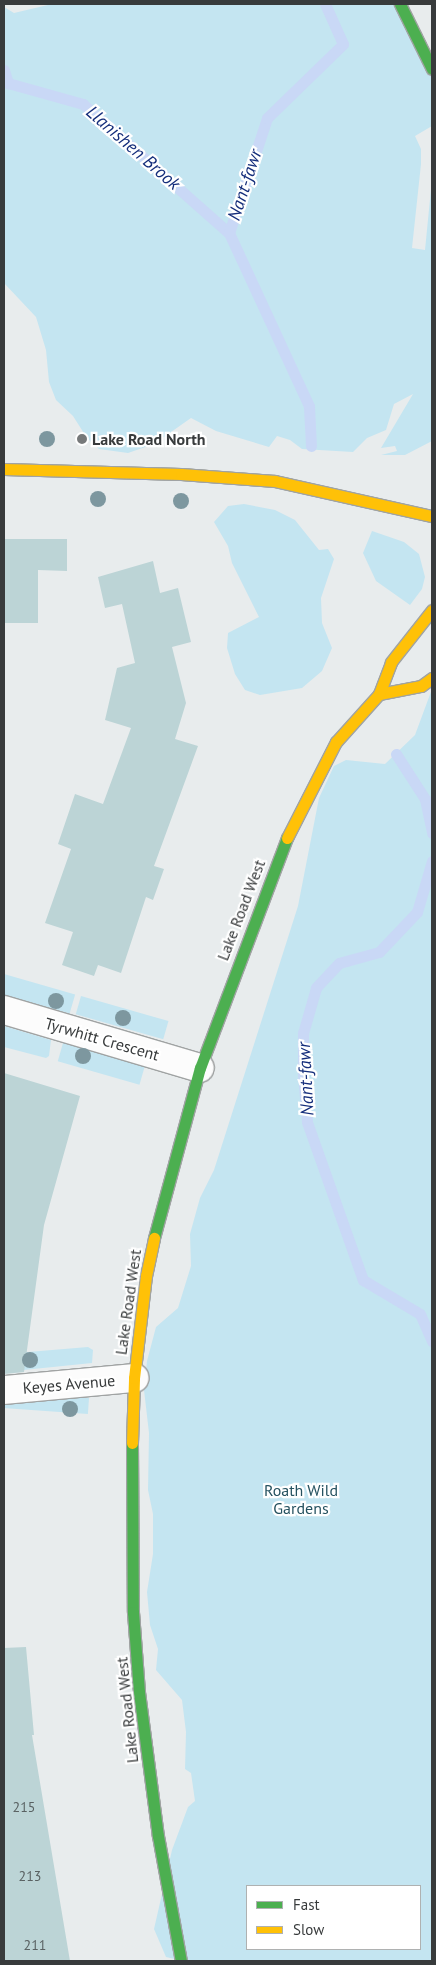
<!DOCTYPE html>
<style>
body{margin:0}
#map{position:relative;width:436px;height:1965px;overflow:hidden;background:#e8eced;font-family:"PT Sans",sans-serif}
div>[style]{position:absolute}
.green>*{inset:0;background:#c4e5f1;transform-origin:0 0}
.stream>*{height:11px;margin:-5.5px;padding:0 5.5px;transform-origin:5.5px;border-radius:5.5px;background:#c9d8f6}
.building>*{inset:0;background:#bcd4d6}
.roads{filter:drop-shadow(1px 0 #a0a3a3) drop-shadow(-1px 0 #a0a3a3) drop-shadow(0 1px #a0a3a3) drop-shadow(0 -1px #a0a3a3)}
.street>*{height:28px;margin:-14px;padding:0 14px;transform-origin:14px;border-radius:14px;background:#fcfcfc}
.fast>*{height:11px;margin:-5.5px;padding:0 5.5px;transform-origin:5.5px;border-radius:5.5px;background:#4caf50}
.slow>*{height:11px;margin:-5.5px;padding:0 5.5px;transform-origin:5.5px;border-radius:5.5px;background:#ffc107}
.trees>*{width:16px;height:16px;margin:-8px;border-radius:50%;background:#7d979f}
.dots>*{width:14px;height:14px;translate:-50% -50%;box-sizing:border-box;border:2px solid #fff;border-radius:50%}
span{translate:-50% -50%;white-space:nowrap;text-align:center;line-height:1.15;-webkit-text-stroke:4.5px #fff;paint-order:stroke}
.number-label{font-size:14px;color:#596162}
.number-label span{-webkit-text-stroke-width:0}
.poi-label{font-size:16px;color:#383b3c;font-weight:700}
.left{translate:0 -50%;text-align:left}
.street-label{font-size:16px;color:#383b3c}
.park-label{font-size:16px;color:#265260}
.water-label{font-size:18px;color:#152e7b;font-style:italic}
.frame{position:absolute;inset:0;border:5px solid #383b3c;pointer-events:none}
.legend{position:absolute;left:246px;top:1885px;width:175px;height:65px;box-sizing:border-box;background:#fff;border:1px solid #afb1b1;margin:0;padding:6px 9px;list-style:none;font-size:15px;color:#383b3c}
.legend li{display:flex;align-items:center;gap:10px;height:25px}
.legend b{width:25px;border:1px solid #afb1b1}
</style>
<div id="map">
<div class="green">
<div style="clip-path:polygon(52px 4px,399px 4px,432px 56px,432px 126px,415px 136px,421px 149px,421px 164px,412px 248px,425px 250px,432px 179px,432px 441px,405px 455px,381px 455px,397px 451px,395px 446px,381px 448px,413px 394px,394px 404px,386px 430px,367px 438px,353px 452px,302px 449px,290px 440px,277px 436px,269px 447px,216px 431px,191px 418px,154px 444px,128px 453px,99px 449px,87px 438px,73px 416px,56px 400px,49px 382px,46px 350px,36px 317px,4px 283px,4px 7px,14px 13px)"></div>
<div style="clip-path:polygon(244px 504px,275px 510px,295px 520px,319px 550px,328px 549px,334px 559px,321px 598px,322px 623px,332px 648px,322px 671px,302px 688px,260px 695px,245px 690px,235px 674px,227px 648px,228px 633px,259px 617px,232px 563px,228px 546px,214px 522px,228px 506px)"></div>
<div style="clip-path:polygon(372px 531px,404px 542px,419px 554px,425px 577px,422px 589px,410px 605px,376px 581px,363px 553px)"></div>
<div style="clip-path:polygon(evenodd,432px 689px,432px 1961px,183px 1961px,166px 1957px,154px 1929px,172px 1850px,188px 1807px,195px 1801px,191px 1773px,185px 1769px,186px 1732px,182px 1700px,156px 1670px,158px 1649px,150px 1625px,147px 1592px,153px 1554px,153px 1514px,148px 1490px,149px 1433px,144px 1390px,147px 1361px,156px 1327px,178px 1308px,191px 1266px,190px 1234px,200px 1198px,214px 1170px,298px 906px,319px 798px,334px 766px,346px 760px,385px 764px,415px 735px,432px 689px,247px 1886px,420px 1886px,420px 1949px,247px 1949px,247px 1886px)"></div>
<div style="left:4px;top:974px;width:74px;height:20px;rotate:16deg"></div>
<div style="left:81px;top:996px;width:91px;height:19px;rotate:16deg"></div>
<div style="clip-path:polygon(4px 1026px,51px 1040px,49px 1056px,46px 1058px,4px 1047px)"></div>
<div style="left:63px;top:1043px;width:85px;height:19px;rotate:16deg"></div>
<div style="clip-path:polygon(88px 1347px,93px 1350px,92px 1363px,4px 1372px,4px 1354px)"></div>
<div style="left:89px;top:1398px;width:16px;height:85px;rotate:94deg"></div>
</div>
<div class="stream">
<div style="left:4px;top:70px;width:14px;rotate:73deg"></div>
<div style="left:8px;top:83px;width:78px;rotate:15.6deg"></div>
<div style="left:83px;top:104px;width:195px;rotate:41.5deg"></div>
<div style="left:311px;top:446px;width:40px;rotate:-92.9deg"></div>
<div style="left:309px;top:406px;width:191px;rotate:-114.8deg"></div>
<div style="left:229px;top:233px;width:121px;rotate:-71.7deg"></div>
<div style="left:267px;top:118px;width:106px;rotate:-44.2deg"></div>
<div style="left:343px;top:44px;width:44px;rotate:-114.2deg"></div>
<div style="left:396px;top:754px;width:54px;rotate:57.2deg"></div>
<div style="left:425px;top:799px;width:35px;rotate:78deg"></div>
<div style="left:432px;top:861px;width:53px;rotate:106.4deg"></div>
<div style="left:417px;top:912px;width:55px;rotate:133.5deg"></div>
<div style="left:379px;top:952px;width:41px;rotate:164.6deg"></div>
<div style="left:339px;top:963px;width:34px;rotate:133deg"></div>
<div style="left:316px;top:988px;width:47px;rotate:106.1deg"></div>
<div style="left:303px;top:1033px;width:41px;rotate:90deg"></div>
<div style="left:303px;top:1074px;width:48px;rotate:85.2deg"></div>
<div style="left:307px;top:1122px;width:168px;rotate:70.5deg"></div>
<div style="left:363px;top:1280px;width:66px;rotate:30.8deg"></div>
<div style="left:420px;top:1314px;width:30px;rotate:66deg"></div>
</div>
<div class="building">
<div style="clip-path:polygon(4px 539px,67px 539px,67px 571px,38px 570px,38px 623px,4px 623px)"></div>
<div style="clip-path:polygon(153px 561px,160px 593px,178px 588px,191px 642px,172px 647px,186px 703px,175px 739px,198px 746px,154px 866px,164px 869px,153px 900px,146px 897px,121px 973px,98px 965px,94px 976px,62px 965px,73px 932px,45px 923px,71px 849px,58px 844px,75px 794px,103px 804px,131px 728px,105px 720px,117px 668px,135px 663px,122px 604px,105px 608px,98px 577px)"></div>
<div style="clip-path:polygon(4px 1073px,80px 1096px,44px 1225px,24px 1372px,4px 1374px)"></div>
<div style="clip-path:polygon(26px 1647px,34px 1735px,32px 1735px,70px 1961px,4px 1961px,4px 1648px)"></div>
</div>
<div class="roads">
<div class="street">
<div style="left:4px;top:1010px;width:204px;rotate:16.5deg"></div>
<div style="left:4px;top:1390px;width:131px;rotate:-5.3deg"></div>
</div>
<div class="fast">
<div style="left:400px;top:4px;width:72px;rotate:63.8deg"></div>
<div style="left:154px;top:1238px;width:176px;rotate:-74.9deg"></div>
<div style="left:200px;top:1068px;width:246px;rotate:-69.3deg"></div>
<div style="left:132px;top:1443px;width:169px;rotate:89.7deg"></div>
<div style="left:133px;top:1612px;width:80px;rotate:85.7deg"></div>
<div style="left:139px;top:1692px;width:145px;rotate:82.5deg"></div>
<div style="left:158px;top:1836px;width:127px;rotate:79.6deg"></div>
</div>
<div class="slow">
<div style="left:4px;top:469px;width:177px;rotate:1.6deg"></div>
<div style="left:181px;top:474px;width:94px;rotate:4.3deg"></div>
<div style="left:275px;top:481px;width:161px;rotate:12.6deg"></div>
<div style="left:379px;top:694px;width:43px;rotate:-10.8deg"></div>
<div style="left:421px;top:686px;width:14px;rotate:-36deg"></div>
<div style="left:287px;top:838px;width:108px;rotate:-63deg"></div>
<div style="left:336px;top:742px;width:64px;rotate:-48.1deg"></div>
<div style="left:379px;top:694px;width:34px;rotate:-69deg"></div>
<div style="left:391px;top:662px;width:66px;rotate:-51.7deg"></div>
<div style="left:132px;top:1443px;width:65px;rotate:-88.2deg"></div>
<div style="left:134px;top:1378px;width:103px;rotate:-83.3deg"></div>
<div style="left:146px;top:1276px;width:39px;rotate:-78deg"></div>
</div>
</div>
<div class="trees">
<div style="left:47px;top:439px"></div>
<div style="left:98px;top:499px"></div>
<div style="left:181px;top:501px"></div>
<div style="left:56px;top:1001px"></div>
<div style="left:123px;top:1018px"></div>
<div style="left:83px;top:1056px"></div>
<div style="left:30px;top:1360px"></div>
<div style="left:70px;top:1409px"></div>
</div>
<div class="dots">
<div style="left:82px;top:439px;background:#76797a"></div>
</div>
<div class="number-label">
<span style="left:24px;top:1807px">215</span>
<span style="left:30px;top:1876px">213</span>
<span style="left:35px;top:1945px">211</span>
</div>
<div class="poi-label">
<span class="left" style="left:92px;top:439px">Lake Road North</span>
</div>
<div class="street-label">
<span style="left:241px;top:910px;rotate:-69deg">Lake Road West</span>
<span style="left:102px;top:1039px;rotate:16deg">Tyrwhitt Crescent</span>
<span style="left:128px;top:1302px;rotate:-82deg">Lake Road West</span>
<span style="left:69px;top:1384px;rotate:-5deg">Keyes Avenue</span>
<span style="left:127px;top:1710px;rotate:-96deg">Lake Road West</span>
</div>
<div class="park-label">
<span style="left:301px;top:1499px">Roath Wild<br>Gardens</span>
</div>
<div class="water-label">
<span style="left:133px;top:148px;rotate:41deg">Llanishen Brook</span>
<span style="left:245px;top:185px;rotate:-72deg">Nant-fawr</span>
<span style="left:306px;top:1079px;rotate:-93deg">Nant-fawr</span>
</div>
<div class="frame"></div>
<ul class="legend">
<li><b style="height:6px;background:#4caf50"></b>Fast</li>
<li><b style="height:6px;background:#ffc107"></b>Slow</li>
</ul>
</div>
